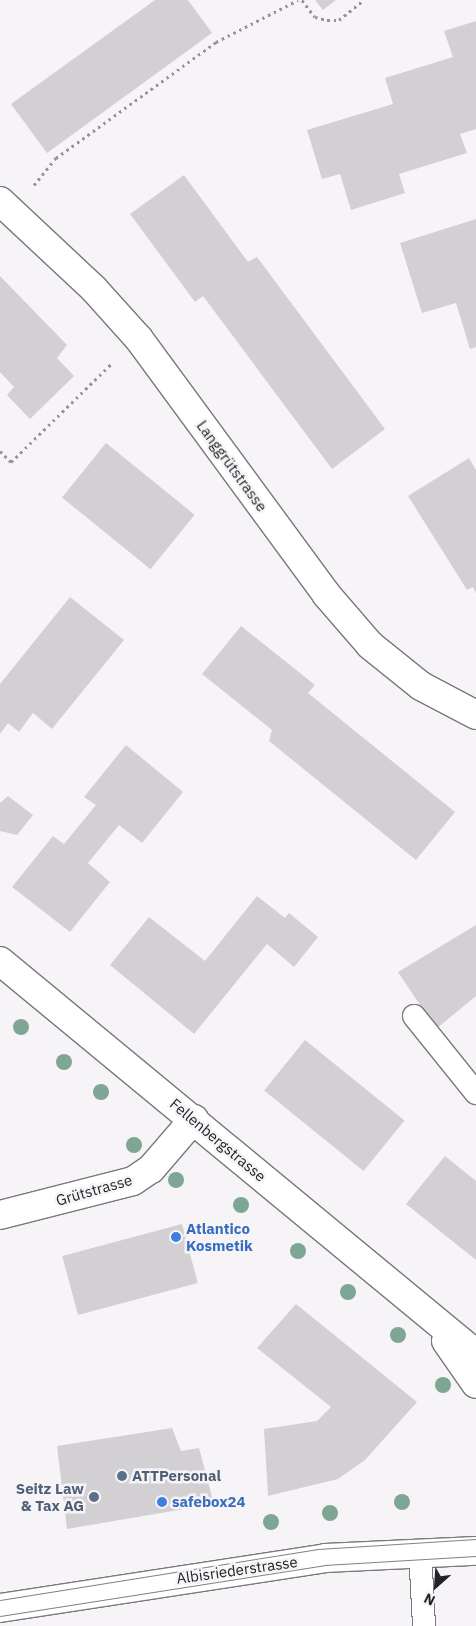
<!DOCTYPE html>
<meta charset="utf-8">
<style>
body{margin:0}
#map{position:relative;width:476px;height:1626px;overflow:hidden;background:#f7f4f8;font-family:"IBM Plex Sans",sans-serif}
div>[style]{position:absolute}
.building>*{inset:0;background:#d3d0d4;transform-origin:0 0}
.path>*{height:3px;margin-top:-1.5px;transform-origin:0;background:repeating-linear-gradient(90deg,#969497 0 2.5px,transparent 0 6.5px)}
.roads{filter:drop-shadow(1px 0 #7a787c) drop-shadow(-1px 0 #7a787c) drop-shadow(0 1px #7a787c) drop-shadow(0 -1px #7a787c)}
.service>*{height:22px;margin:-11px;padding:0 11px;transform-origin:11px;border-radius:11px;background:#fff}
.minor>*{height:28px;margin:-14px;padding:0 14px;transform-origin:14px;border-radius:14px;background:#fff}
.secondary>*{height:28px;margin:-14px;padding:0 14px;transform-origin:14px;border-radius:14px;background:#fff}
.tram>*{height:1px;margin:-0.5px;padding:0 0.5px;transform-origin:0.5px;border-radius:0.5px;background:#828083}
.trees>*{width:16px;height:16px;margin:-8px;border-radius:50%;background:#7fa595}
.dots>*{width:14px;height:14px;translate:-50% -50%;box-sizing:border-box;border:2px solid #f7f4f8;border-radius:50%}
span{translate:-50% -50%;white-space:nowrap;text-align:center;line-height:1.15;-webkit-text-stroke:5px #f7f4f8;paint-order:stroke}
.street-label{font-size:15px;color:#232224}
.shop-label{font-size:15px;color:#366cbe;font-weight:700}
.left{translate:0 -50%;text-align:left}
.service-label{font-size:15px;color:#4e5e75;font-weight:700}
.right{translate:-100% -50%;text-align:right}
.north{position:absolute;left:411px;top:1561px;width:50px;height:50px;-webkit-text-stroke:4px #f7f4f8;paint-order:stroke;rotate:206deg;font-size:14px;font-weight:700;line-height:20px;text-align:center;color:#232224}
.north::after{content:'';display:block;margin:auto;width:18px;height:22px;background:#232224;clip-path:polygon(50% 0,100% 100%,50% 72%,0 100%)}
</style>
<div id="map">
<div class="building">
<div style="clip-path:polygon(155px 0,188px 0,212px 33px,47px 153px,11px 104px)"></div>
<div style="clip-path:polygon(315px 0,336px 0,323px 10px)"></div>
<div style="clip-path:polygon(476px 21px,476px 129px,460px 134px,467px 153px,399px 174px,405px 193px,351px 210px,340px 174px,322px 179px,307px 130px,393px 104px,385px 78px,453px 57px,444px 31px)"></div>
<div style="clip-path:polygon(184px 175px,248px 262px,257px 257px,385px 429px,332px 469px,203px 296px,195px 302px,130px 214px)"></div>
<div style="clip-path:polygon(476px 219px,476px 347px,470px 349px,456px 303px,422px 313px,400px 243px)"></div>
<div style="clip-path:polygon(0 276px,67px 345px,57px 358px,74px 376px,30px 419px,7px 395px,14px 387px,0 372px)"></div>
<div style="left:106px;top:443px;width:114px;height:70px;rotate:39deg"></div>
<div style="clip-path:polygon(469px 458px,476px 470px,476px 593px,473px 587px,467px 590px,408px 496px)"></div>
<div style="clip-path:polygon(70px 597px,124px 640px,52px 729px,33px 713px,19px 732px,8px 723px,0 734px,0 684px)"></div>
<div style="clip-path:polygon(241px 626px,315px 685px,308px 693px,455px 812px,416px 860px,269px 741px,272px 730px,202px 674px)"></div>
<div style="clip-path:polygon(126px 745px,183px 792px,142px 843px,119px 825px,88px 863px,110px 882px,70px 932px,12px 887px,53px 836px,64px 844px,96px 805px,84px 797px)"></div>
<div style="clip-path:polygon(8px 796px,33px 815px,17px 835px,0 831px,0 803px)"></div>
<div style="clip-path:polygon(257px 896px,285px 918px,289px 913px,318px 937px,294px 967px,267px 944px,194px 1034px,110px 965px,149px 917px,205px 961px)"></div>
<div style="clip-path:polygon(476px 925px,476px 996px,436px 1029px,398px 972px)"></div>
<div style="left:305px;top:1040px;width:128px;height:65px;rotate:39deg"></div>
<div style="clip-path:polygon(445px 1156px,476px 1181px,476px 1260px,406px 1204px)"></div>
<div style="left:182px;top:1224px;width:61px;height:124px;rotate:75deg"></div>
<div style="clip-path:polygon(296px 1304px,417px 1402px,365px 1460px,338px 1479px,268px 1496px,264px 1429px,317px 1421px,331px 1407px,257px 1348px)"></div>
<div style="clip-path:polygon(172px 1428px,181px 1451px,199px 1448px,214px 1504px,67px 1529px,57px 1446px)"></div>
</div>
<div class="path">
<div style="left:302px;top:0;width:21px;rotate:53deg"></div>
<div style="left:315px;top:17px;width:12px;rotate:14deg"></div>
<div style="left:327px;top:20px;width:12px"></div>
<div style="left:339px;top:20px;width:32px;rotate:-39deg"></div>
<div style="left:34px;top:185px;width:35px;rotate:-51deg"></div>
<div style="left:56px;top:158px;width:198px;rotate:-35.9deg"></div>
<div style="left:216px;top:42px;width:92px;rotate:-27.1deg"></div>
<div style="left:0;top:451px;width:16px;rotate:45deg"></div>
<div style="left:11px;top:462px;width:141px;rotate:-44.4deg"></div>
</div>
<div class="roads">
<div class="service">
<div style="left:414px;top:1016px;width:99px;rotate:51.2deg"></div>
<div style="left:420px;top:1551px;width:75px;rotate:86.9deg"></div>
</div>
<div class="minor">
<div style="left:0;top:201px;width:129px;rotate:43.1deg"></div>
<div style="left:94px;top:289px;width:67px;rotate:48deg"></div>
<div style="left:139px;top:339px;width:316px;rotate:53.7deg"></div>
<div style="left:326px;top:594px;width:67px;rotate:49.2deg"></div>
<div style="left:370px;top:645px;width:65px;rotate:38.8deg"></div>
<div style="left:421px;top:686px;width:62px;rotate:27.8deg"></div>
<div style="left:0;top:961px;width:617px;rotate:39.54deg"></div>
<div style="left:0;top:1215px;width:137px;rotate:-14.3deg"></div>
<div style="left:133px;top:1181px;width:22px;rotate:-34deg"></div>
<div style="left:151px;top:1169px;width:66px;rotate:-49.3deg"></div>
<div style="left:446px;top:1341px;width:52px;rotate:55.1deg"></div>
</div>
<div class="secondary">
<div style="left:0;top:1608px;width:329px;rotate:-8.7deg"></div>
<div style="left:325px;top:1558px;width:151px;rotate:-2.7deg"></div>
</div>
</div>
<div class="tram">
<div style="left:0;top:1600px;width:322px;rotate:-9.1deg"></div>
<div style="left:318px;top:1549px;width:158px;rotate:-3.6deg"></div>
<div style="left:0;top:1616px;width:328px;rotate:-8.9deg"></div>
<div style="left:324px;top:1565px;width:152px;rotate:-3.4deg"></div>
</div>
<div class="trees">
<div style="left:21px;top:1027px"></div>
<div style="left:64px;top:1062px"></div>
<div style="left:101px;top:1092px"></div>
<div style="left:134px;top:1145px"></div>
<div style="left:176px;top:1180px"></div>
<div style="left:241px;top:1205px"></div>
<div style="left:298px;top:1251px"></div>
<div style="left:348px;top:1292px"></div>
<div style="left:398px;top:1335px"></div>
<div style="left:443px;top:1385px"></div>
<div style="left:402px;top:1502px"></div>
<div style="left:330px;top:1513px"></div>
<div style="left:271px;top:1522px"></div>
</div>
<div class="dots">
<div style="left:176px;top:1237px;background:#3f7fe0"></div>
<div style="left:122px;top:1476px;background:#5c6f8a"></div>
<div style="left:94px;top:1497px;background:#5c6f8a"></div>
<div style="left:162px;top:1502px;background:#3f7fe0"></div>
</div>
<div class="street-label">
<span style="left:232px;top:466px;rotate:54deg">Langgrütstrasse</span>
<span style="left:218px;top:1140px;rotate:40deg">Fellenbergstrasse</span>
<span style="left:94px;top:1190px;rotate:-16deg">Grütstrasse</span>
<span style="left:237px;top:1570px;rotate:-8deg">Albisriederstrasse</span>
</div>
<div class="shop-label">
<span class="left" style="left:186px;top:1237px">Atlantico<br>Kosmetik</span>
<span class="left" style="left:172px;top:1502px">safebox24</span>
</div>
<div class="service-label">
<span class="left" style="left:132px;top:1476px">ATTPersonal</span>
<span class="right" style="left:84px;top:1497px">Seitz Law<br>&amp; Tax AG</span>
</div>
<div class="north">N</div>
</div>
